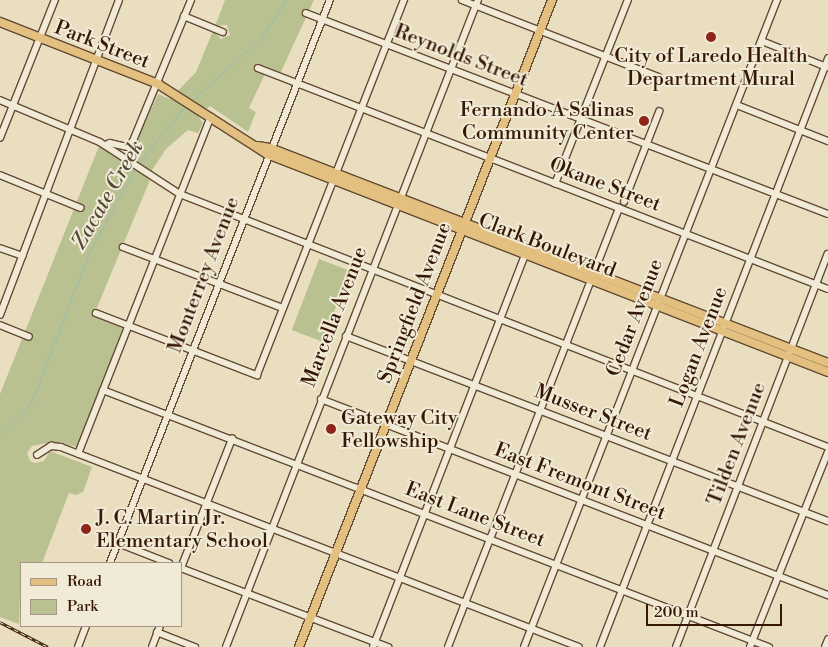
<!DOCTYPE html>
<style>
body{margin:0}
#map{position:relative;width:828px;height:647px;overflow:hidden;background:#e9dfc0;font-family:"Libre Bodoni",serif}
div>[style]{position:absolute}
.green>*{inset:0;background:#bac190;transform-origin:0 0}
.stream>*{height:1px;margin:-0.5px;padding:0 0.5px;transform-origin:0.5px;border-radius:0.5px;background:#98bdae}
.roads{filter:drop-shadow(1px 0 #634a34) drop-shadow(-1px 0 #634a34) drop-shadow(0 1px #634a34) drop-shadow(0 -1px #634a34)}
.minor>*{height:5.5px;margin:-2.75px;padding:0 2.75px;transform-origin:2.75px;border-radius:2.75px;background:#f1ead6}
.major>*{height:8px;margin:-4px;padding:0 4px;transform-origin:4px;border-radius:4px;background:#e4c080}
.rail>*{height:3px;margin-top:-1.5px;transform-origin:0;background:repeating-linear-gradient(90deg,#f1ead6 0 4px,#361806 0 8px);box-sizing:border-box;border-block:1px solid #361806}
.dots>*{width:14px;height:14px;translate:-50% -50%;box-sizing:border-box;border:2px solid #f1ead6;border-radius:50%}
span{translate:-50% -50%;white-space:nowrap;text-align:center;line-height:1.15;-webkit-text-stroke:4px #f1ead6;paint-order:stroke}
.street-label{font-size:20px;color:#361806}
.poi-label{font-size:20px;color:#361806}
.right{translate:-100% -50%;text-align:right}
.left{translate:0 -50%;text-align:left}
.water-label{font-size:21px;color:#534a38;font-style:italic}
.legend{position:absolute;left:20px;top:562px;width:162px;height:65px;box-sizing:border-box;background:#f1ead6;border:1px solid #a69683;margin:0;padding:6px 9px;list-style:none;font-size:15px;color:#361806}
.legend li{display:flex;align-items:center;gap:10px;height:25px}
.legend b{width:25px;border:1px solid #a69683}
.scale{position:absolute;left:646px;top:604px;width:136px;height:22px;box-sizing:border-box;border:2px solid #361806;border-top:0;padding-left:6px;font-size:15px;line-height:18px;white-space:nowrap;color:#361806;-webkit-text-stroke:4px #f1ead6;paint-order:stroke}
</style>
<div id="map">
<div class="green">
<div style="clip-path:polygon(225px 0,314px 0,280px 74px,257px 70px,265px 74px,249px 108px,256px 112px,248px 132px,210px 106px,198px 116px,203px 123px,198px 133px,188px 130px,166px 149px,147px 178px,150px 180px,96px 310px,96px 316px,123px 328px,78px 447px,53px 442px,32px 446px,27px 453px,30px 461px,35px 463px,44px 461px,50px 451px,92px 467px,83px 492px,76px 495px,69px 493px,42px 563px,21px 563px,19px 624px,0 617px,0 394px,99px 146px,126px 164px,158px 94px,170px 99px,196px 72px,213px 31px,221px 39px,230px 35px,227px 25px,215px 26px)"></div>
<div style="left:319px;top:259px;width:33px;height:76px;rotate:21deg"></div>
</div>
<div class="stream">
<div style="left:190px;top:102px;width:97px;rotate:-42.1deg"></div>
<div style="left:262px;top:37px;width:44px;rotate:-57deg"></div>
<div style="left:137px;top:165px;width:76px;rotate:-50.9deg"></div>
<div style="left:0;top:434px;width:44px;rotate:-45deg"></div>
<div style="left:31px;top:403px;width:161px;rotate:-68.9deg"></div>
<div style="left:89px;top:253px;width:97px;rotate:-61.6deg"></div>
</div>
<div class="roads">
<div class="minor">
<div style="left:462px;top:0;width:211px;rotate:21.4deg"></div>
<div style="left:306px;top:13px;width:559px;rotate:21.06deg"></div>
<div style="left:184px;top:16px;width:42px;rotate:22.3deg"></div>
<div style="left:762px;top:41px;width:70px;rotate:21.8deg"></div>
<div style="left:258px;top:68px;width:611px;rotate:21.19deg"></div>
<div style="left:0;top:100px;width:108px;rotate:22.8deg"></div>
<div style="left:100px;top:142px;width:95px;rotate:33deg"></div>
<div style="left:180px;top:194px;width:696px;rotate:21.33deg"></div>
<div style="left:737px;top:105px;width:98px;rotate:21.6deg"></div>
<div style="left:0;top:138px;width:149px;rotate:-68.3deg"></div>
<div style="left:106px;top:145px;width:4px;rotate:-27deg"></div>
<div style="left:110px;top:143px;width:18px;rotate:13deg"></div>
<div style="left:128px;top:147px;width:8px;rotate:-50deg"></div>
<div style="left:133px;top:141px;width:152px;rotate:-67.6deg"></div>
<div style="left:0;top:175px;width:87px;rotate:22.2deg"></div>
<div style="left:555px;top:184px;width:198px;rotate:-68.4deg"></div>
<div style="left:624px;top:202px;width:97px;rotate:-68.7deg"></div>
<div style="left:123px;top:247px;width:171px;rotate:20.9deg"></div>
<div style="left:0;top:248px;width:24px;rotate:19deg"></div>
<div style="left:96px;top:313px;width:173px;rotate:21.1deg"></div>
<div style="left:257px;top:375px;width:403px;rotate:-68.6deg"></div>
<div style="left:0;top:315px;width:337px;rotate:-69.3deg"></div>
<div style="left:0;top:325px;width:31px;rotate:22deg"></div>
<div style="left:346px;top:336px;width:516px;rotate:21deg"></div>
<div style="left:103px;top:390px;width:714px;rotate:21.1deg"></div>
<div style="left:321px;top:399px;width:544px;rotate:21.14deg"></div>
<div style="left:78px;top:454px;width:362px;rotate:-68.5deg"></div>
<div style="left:37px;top:455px;width:17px;rotate:-33deg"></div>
<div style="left:51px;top:446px;width:10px;rotate:6deg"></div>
<div style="left:61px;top:447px;width:555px;rotate:21.11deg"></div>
<div style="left:118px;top:543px;width:55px;rotate:21.4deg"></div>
<div style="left:110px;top:563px;width:604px;rotate:-68.66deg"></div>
<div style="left:181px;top:568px;width:222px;rotate:20.9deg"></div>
<div style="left:181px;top:568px;width:139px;rotate:-68.4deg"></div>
<div style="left:157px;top:632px;width:41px;rotate:21.5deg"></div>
<div style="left:78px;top:647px;width:22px;rotate:-69deg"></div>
<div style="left:152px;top:647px;width:22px;rotate:-69deg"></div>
<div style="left:226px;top:647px;width:694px;rotate:-68.72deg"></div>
<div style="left:373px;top:647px;width:423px;rotate:-68.8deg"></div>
<div style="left:448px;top:647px;width:471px;rotate:-68.7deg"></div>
<div style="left:524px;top:647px;width:695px;rotate:-68.64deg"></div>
<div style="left:600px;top:647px;width:631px;rotate:-68.81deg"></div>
<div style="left:676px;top:647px;width:421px;rotate:-68.9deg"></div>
<div style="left:750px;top:647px;width:210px;rotate:-68.2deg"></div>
<div style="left:825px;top:647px;width:8px;rotate:-67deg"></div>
</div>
<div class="major">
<div style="left:0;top:22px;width:170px;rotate:21.4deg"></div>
<div style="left:158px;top:84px;width:130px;rotate:32.7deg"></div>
<div style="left:267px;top:154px;width:602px;rotate:21.24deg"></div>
<div style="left:258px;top:146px;width:12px;rotate:9deg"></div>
<div style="left:270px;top:148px;width:598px;rotate:21.07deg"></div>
<div style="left:299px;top:647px;width:695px;rotate:-68.64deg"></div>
</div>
</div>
<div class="rail">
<div style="left:0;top:622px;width:54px;rotate:27.5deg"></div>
</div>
<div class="dots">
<div style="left:711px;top:37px;background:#8f2418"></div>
<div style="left:644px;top:121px;background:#8f2418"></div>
<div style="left:331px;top:429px;background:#8f2418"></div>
<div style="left:86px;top:529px;background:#8f2418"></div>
</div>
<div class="street-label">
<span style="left:102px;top:45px;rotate:21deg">Park Street</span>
<span style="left:461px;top:56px;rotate:21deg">Reynolds Street</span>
<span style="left:605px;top:185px;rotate:21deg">Okane Street</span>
<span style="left:547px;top:246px;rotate:21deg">Clark Boulevard</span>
<span style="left:204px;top:275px;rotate:-69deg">Monterrey Avenue</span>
<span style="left:415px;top:303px;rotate:-69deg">Springfield Avenue</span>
<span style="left:335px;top:317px;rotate:-69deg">Marcella Avenue</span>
<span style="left:635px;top:318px;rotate:-69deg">Cedar Avenue</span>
<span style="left:699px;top:347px;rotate:-69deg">Logan Avenue</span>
<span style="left:593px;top:413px;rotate:21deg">Musser Street</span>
<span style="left:737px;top:444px;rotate:-69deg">Tilden Avenue</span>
<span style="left:580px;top:482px;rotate:21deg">East Fremont Street</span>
<span style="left:475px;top:515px;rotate:21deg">East Lane Street</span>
</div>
<div class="poi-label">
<span style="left:711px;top:68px">City of Laredo Health<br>Department Mural</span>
<span class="right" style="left:634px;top:122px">Fernando A Salinas<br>Community Center</span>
<span class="left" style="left:341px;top:430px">Gateway City<br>Fellowship</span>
<span class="left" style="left:96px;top:530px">J. C. Martin Jr.<br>Elementary School</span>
</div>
<div class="water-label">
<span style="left:108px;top:195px;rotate:-60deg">Zacate Creek</span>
</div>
<ul class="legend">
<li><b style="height:6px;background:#e4c080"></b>Road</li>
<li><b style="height:14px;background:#bac190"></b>Park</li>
</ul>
<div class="scale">200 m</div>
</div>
